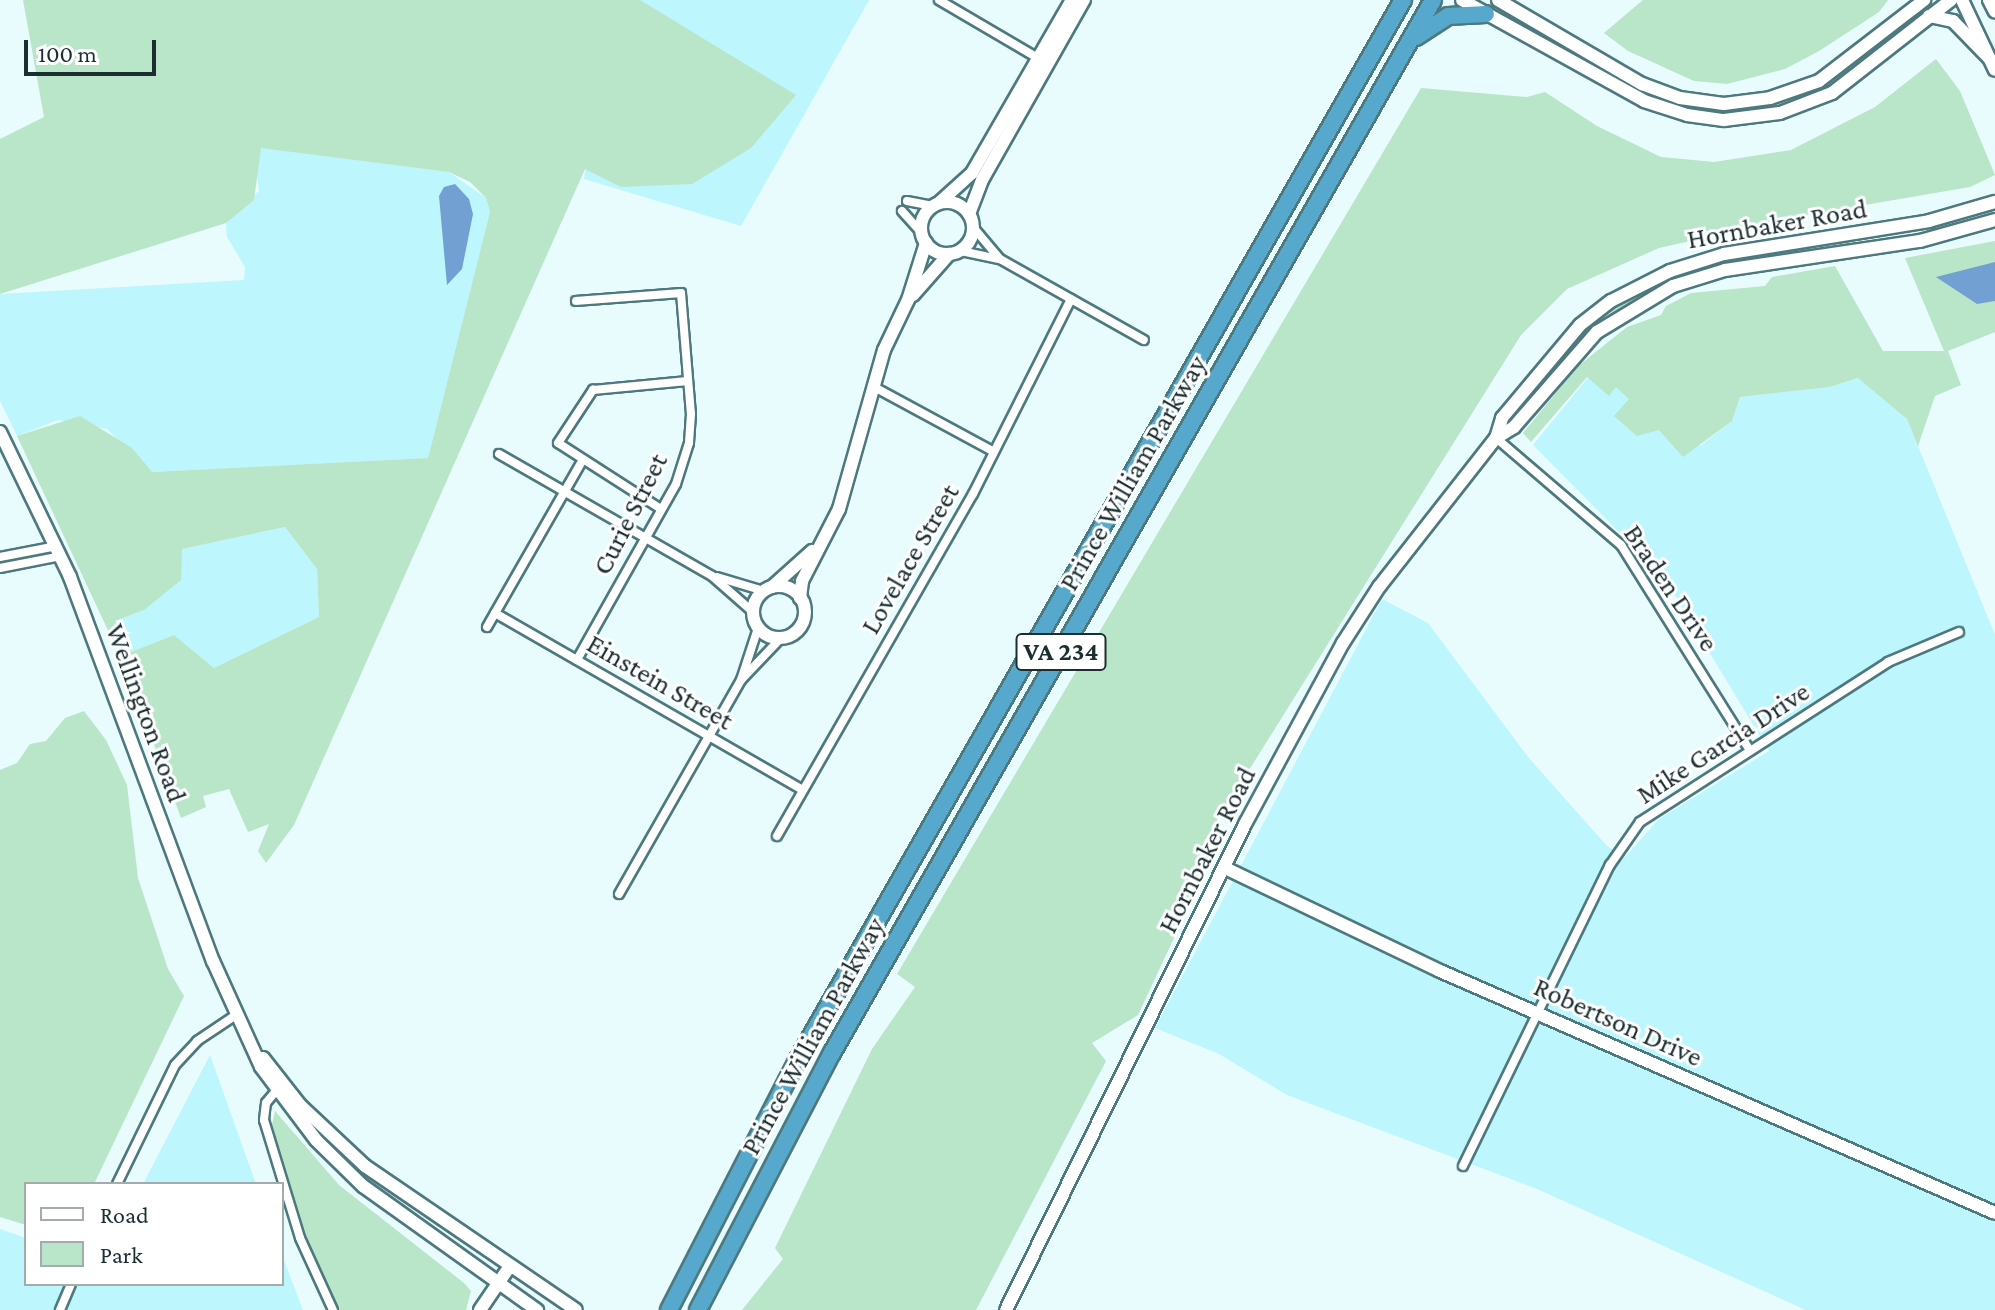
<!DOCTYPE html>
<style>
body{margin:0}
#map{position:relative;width:1995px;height:1310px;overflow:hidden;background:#e8fbfd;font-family:"Crimson Pro",serif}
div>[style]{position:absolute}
.built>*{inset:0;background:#bdf6fc}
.green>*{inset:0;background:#b9e5c9}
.water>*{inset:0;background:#72a0d3}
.roads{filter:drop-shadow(2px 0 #4d797e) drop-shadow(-2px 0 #4d797e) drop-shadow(0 2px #4d797e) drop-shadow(0 -2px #4d797e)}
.street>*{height:8px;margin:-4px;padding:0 4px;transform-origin:4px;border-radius:4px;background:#fff}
.secondary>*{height:12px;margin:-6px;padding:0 6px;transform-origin:6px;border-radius:6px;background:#fff}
.secondary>.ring{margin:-6px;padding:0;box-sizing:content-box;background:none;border:12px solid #fff;border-radius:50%}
.highway>*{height:16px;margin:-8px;padding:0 8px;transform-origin:8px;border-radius:8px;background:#56a9cc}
span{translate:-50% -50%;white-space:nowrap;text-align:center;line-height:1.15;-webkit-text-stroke:6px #fff;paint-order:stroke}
.shield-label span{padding:2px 6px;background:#fff;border:2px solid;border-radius:6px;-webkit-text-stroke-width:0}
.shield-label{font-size:26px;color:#1b2e30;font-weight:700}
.street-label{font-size:28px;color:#1b2e30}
.legend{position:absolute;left:24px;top:1182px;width:260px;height:104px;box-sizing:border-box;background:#fff;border:2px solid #a4abac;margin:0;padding:10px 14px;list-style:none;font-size:24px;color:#1b2e30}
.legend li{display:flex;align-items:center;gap:16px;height:40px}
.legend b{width:40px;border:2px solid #a4abac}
.scale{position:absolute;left:24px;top:40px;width:132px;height:36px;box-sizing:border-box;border:4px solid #1b2e30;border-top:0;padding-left:10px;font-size:24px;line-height:28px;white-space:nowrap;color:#1b2e30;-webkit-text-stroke:6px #fff;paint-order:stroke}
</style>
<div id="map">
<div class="built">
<div style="clip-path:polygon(638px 0,869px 0,741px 226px,584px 179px,592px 124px)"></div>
<div style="clip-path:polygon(261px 147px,449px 172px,486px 198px,490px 212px,428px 458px,151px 472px,107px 429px,58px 420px,17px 436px,0 401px,0 294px,244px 280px,245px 267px,227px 237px,226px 223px,259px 191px,256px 166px)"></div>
<div style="clip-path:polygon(1603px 359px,1700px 446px,1732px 421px,1740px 397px,1830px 387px,1859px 378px,1907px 419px,1995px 635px,1995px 1310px,1806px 1310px,1537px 1189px,1287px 1095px,1219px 1054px,1155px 1028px,1382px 599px,1428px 623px,1528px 757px,1607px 846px,1625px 857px,1659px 819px,1769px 751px,1664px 577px,1533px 445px)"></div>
<div style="clip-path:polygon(285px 527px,317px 569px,319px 617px,214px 668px,174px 635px,131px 652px,115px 621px,144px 610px,182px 549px)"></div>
<div style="clip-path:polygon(210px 1055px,256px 1184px,143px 1184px)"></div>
<div style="clip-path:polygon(0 1229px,26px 1238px,26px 1284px,282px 1284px,282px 1255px,303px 1310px,0 1310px)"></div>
</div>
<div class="green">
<div style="clip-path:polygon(evenodd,23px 0,640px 0,796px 95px,751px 148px,692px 184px,621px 187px,585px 169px,294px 825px,266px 863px,258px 851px,269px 824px,248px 832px,229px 789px,203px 796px,206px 807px,181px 818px,128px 673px,17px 436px,80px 416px,132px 448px,152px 472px,428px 458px,490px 212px,486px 198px,470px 182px,449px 172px,261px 148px,254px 200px,226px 223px,0 294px,0 139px,44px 117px,23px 0,285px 527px,317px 569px,319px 617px,214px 668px,174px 635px,131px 652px,115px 621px,144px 610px,181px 580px,182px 549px,285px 527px)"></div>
<div style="clip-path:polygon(1643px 0,1888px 0,1879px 12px,1819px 51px,1785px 69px,1727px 84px,1694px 81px,1628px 51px,1604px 33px)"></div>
<div style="clip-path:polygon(1936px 59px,1960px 91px,1995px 175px,1970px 187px,1812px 214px,1659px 248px,1567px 289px,1521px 335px,1204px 842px,1209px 863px,1138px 1015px,1092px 1043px,1106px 1061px,976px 1310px,742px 1310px,783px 1259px,775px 1248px,872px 1049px,915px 987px,897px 974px,1421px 88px,1527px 97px,1545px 92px,1597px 126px,1661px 157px,1714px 162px,1791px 150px,1875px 107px)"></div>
<div style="clip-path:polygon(1859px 239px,1837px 249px,1693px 274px,1602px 321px,1630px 295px,1662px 279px,1734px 257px)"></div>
<div style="clip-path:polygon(1995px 241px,1995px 332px,1948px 351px,1961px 385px,1935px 396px,1918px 446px,1907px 419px,1858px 378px,1830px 387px,1740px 397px,1732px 421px,1683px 457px,1659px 430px,1637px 436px,1614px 416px,1629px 399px,1616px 387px,1609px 396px,1587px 377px,1531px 442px,1523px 433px,1578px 366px,1627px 327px,1661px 315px,1666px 306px,1691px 293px,1765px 286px,1772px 277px,1835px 266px,1883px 351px,1944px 351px,1905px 258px)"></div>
<div style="clip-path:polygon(84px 711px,106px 740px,127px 785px,138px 878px,168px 969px,184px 996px,94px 1184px,26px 1184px,26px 1225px,0 1217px,0 770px,17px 763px,30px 744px,46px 741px,65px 718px)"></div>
<div style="clip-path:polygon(275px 1111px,339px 1185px,464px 1283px,471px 1291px,466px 1310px,339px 1310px,306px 1241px,272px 1125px)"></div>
</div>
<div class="water">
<div style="clip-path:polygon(455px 184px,469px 199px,473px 214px,462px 269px,447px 285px,439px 196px,444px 187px)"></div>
<div style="clip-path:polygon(1995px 262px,1995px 301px,1977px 304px,1936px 277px)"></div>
</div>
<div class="roads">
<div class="street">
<div style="left:939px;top:0;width:115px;rotate:30.4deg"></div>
<div style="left:907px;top:201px;width:25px;rotate:11deg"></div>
<div style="left:902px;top:211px;width:28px;rotate:48deg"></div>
<div style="left:973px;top:227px;width:40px;rotate:50deg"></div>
<div style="left:961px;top:251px;width:40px;rotate:12deg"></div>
<div style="left:1000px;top:259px;width:165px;rotate:29.4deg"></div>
<div style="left:576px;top:301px;width:105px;rotate:-4.4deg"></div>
<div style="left:681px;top:293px;width:121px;rotate:85.3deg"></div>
<div style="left:691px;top:414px;width:29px;rotate:94deg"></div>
<div style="left:689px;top:443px;width:43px;rotate:107.6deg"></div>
<div style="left:676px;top:484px;width:202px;rotate:119.4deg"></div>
<div style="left:874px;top:387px;width:136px;rotate:28.4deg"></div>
<div style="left:1496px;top:438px;width:165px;rotate:40.6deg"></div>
<div style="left:1621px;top:545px;width:243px;rotate:57.9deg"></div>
<div style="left:499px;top:454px;width:245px;rotate:29.8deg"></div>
<div style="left:712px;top:576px;width:55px;rotate:41.3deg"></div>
<div style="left:661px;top:509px;width:122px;rotate:-147.3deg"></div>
<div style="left:558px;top:443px;width:64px;rotate:-56.6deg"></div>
<div style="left:593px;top:390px;width:95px;rotate:-5.4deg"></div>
<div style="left:0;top:557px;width:58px;rotate:-10.9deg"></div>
<div style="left:0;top:568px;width:62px;rotate:-11.1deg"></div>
<div style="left:717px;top:577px;width:49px;rotate:16.6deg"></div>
<div style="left:495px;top:613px;width:355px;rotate:29.9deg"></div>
<div style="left:487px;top:627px;width:189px;rotate:-60.2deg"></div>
<div style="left:741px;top:680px;width:55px;rotate:-71.9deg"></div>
<div style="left:777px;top:836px;width:394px;rotate:-60.2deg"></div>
<div style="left:973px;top:494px;width:218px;rotate:-63.3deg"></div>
<div style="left:619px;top:894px;width:246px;rotate:-60.3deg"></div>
<div style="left:741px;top:680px;width:57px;rotate:-46.4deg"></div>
<div style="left:281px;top:1085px;width:23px;rotate:130deg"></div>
<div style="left:266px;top:1103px;width:17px;rotate:97deg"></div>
<div style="left:264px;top:1120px;width:123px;rotate:73deg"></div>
<div style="left:300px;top:1238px;width:79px;rotate:65.4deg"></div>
<div style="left:1463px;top:1166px;width:335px;rotate:-64deg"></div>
<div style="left:1610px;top:865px;width:52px;rotate:-55.1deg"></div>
<div style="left:1640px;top:822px;width:295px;rotate:-32.8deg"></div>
<div style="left:1888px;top:662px;width:77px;rotate:-22.9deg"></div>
<div style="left:117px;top:1184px;width:132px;rotate:-64deg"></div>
<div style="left:175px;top:1065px;width:33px;rotate:-47deg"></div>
<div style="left:197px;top:1041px;width:47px;rotate:-33.7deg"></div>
<div style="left:60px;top:1310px;width:28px;rotate:-67deg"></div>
</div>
<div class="secondary">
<div style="left:1462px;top:0;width:208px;rotate:29deg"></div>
<div style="left:1644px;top:101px;width:45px;rotate:18deg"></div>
<div style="left:1687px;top:115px;width:37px;rotate:8deg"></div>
<div style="left:1724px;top:120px;width:56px;rotate:-7.1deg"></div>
<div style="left:1780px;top:113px;width:56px;rotate:-21deg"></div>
<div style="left:1832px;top:93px;width:151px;rotate:-38deg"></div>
<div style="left:1498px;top:0;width:167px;rotate:30.3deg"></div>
<div style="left:1642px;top:84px;width:40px;rotate:20.2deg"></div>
<div style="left:1680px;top:98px;width:44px;rotate:7.8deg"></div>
<div style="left:1724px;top:104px;width:46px;rotate:-7.4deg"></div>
<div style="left:1770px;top:98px;width:52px;rotate:-19.1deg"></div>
<div style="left:1819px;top:81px;width:133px;rotate:-37.6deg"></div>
<div style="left:1962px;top:0;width:77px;rotate:64.8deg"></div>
<div style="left:1989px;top:0;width:13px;rotate:63deg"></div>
<div style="left:1929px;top:16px;width:25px;rotate:12deg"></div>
<div style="left:1953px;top:21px;width:53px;rotate:45.8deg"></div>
<div class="ring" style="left:921px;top:202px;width:40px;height:40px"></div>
<div style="left:940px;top:202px;width:43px;rotate:-42.2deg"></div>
<div style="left:972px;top:173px;width:200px;rotate:-60deg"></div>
<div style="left:969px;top:214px;width:36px;rotate:-69deg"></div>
<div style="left:982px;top:180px;width:207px;rotate:-60.5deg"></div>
<div style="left:913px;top:295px;width:55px;rotate:-48.7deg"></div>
<div style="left:0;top:432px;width:161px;rotate:64.2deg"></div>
<div style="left:70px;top:577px;width:410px;rotate:69.6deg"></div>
<div style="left:213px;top:961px;width:116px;rotate:65.6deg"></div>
<div style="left:261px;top:1067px;width:91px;rotate:53deg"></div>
<div style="left:316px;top:1140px;width:66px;rotate:44.4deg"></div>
<div style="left:363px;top:1186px;width:214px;rotate:35.5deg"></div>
<div style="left:1496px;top:438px;width:21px;rotate:-73deg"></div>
<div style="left:1502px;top:418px;width:121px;rotate:-50deg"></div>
<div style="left:1580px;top:325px;width:39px;rotate:-38deg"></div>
<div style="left:1611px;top:301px;width:66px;rotate:-27deg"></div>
<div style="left:1670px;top:271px;width:57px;rotate:-17.5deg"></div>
<div style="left:1724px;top:254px;width:208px;rotate:-9.1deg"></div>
<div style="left:1929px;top:221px;width:69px;rotate:-16.1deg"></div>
<div class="ring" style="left:753px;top:586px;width:40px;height:40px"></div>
<div style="left:772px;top:587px;width:54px;rotate:-42deg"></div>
<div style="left:800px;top:598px;width:17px;rotate:-83deg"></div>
<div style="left:802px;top:581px;width:81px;rotate:-62.8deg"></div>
<div style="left:839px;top:509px;width:165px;rotate:-74.2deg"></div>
<div style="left:884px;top:350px;width:55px;rotate:-64.4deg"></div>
<div style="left:908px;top:300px;width:60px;rotate:-72.5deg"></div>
<div style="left:1225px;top:868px;width:238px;rotate:25.6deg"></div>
<div style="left:1440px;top:971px;width:605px;rotate:23.56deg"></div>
<div style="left:263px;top:1058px;width:60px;rotate:51.8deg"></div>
<div style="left:300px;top:1105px;width:89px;rotate:43.2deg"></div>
<div style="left:365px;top:1166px;width:255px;rotate:34.3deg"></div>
<div style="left:480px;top:1310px;width:53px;rotate:-55.7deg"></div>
<div style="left:1006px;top:1310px;width:542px;rotate:-63.81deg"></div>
<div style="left:1245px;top:824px;width:206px;rotate:-61.6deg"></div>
<div style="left:1343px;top:643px;width:67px;rotate:-57.3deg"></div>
<div style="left:1379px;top:587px;width:189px;rotate:-51.9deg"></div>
<div style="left:1496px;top:438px;width:21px;rotate:-31deg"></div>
<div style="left:1514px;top:427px;width:126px;rotate:-48.9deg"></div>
<div style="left:1597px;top:332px;width:89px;rotate:-31.2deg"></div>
<div style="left:1673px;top:286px;width:54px;rotate:-17.1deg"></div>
<div style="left:1725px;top:270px;width:197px;rotate:-8.5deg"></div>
<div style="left:1920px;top:241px;width:78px;rotate:-15.6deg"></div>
</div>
<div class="highway">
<div style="left:1416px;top:37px;width:38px;rotate:-33deg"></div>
<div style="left:1448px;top:16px;width:38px;rotate:-3deg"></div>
<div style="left:669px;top:1310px;width:280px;rotate:-62.8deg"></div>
<div style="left:797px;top:1061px;width:1222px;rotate:-60.27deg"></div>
<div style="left:698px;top:1310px;width:290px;rotate:-62.5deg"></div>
<div style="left:832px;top:1053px;width:1212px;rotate:-60.28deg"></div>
</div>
</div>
<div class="shield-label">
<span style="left:1061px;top:652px">VA 234</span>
</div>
<div class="street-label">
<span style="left:1777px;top:224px;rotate:-10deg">Hornbaker Road</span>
<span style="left:1133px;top:473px;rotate:-60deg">Prince William Parkway</span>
<span style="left:630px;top:514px;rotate:-63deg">Curie Street</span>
<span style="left:910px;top:559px;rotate:-60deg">Lovelace Street</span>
<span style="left:1671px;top:588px;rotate:56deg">Braden Drive</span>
<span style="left:660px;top:682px;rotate:30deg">Einstein Street</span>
<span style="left:146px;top:713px;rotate:70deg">Wellington Road</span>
<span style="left:1723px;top:743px;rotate:-33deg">Mike Garcia Drive</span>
<span style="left:1207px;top:850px;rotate:-63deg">Hornbaker Road</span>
<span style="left:1618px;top:1022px;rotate:24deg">Robertson Drive</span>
<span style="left:813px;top:1036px;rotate:-61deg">Prince William Parkway</span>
</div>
<ul class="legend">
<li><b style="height:10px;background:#fff"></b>Road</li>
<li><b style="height:22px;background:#b9e5c9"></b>Park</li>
</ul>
<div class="scale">100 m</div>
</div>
